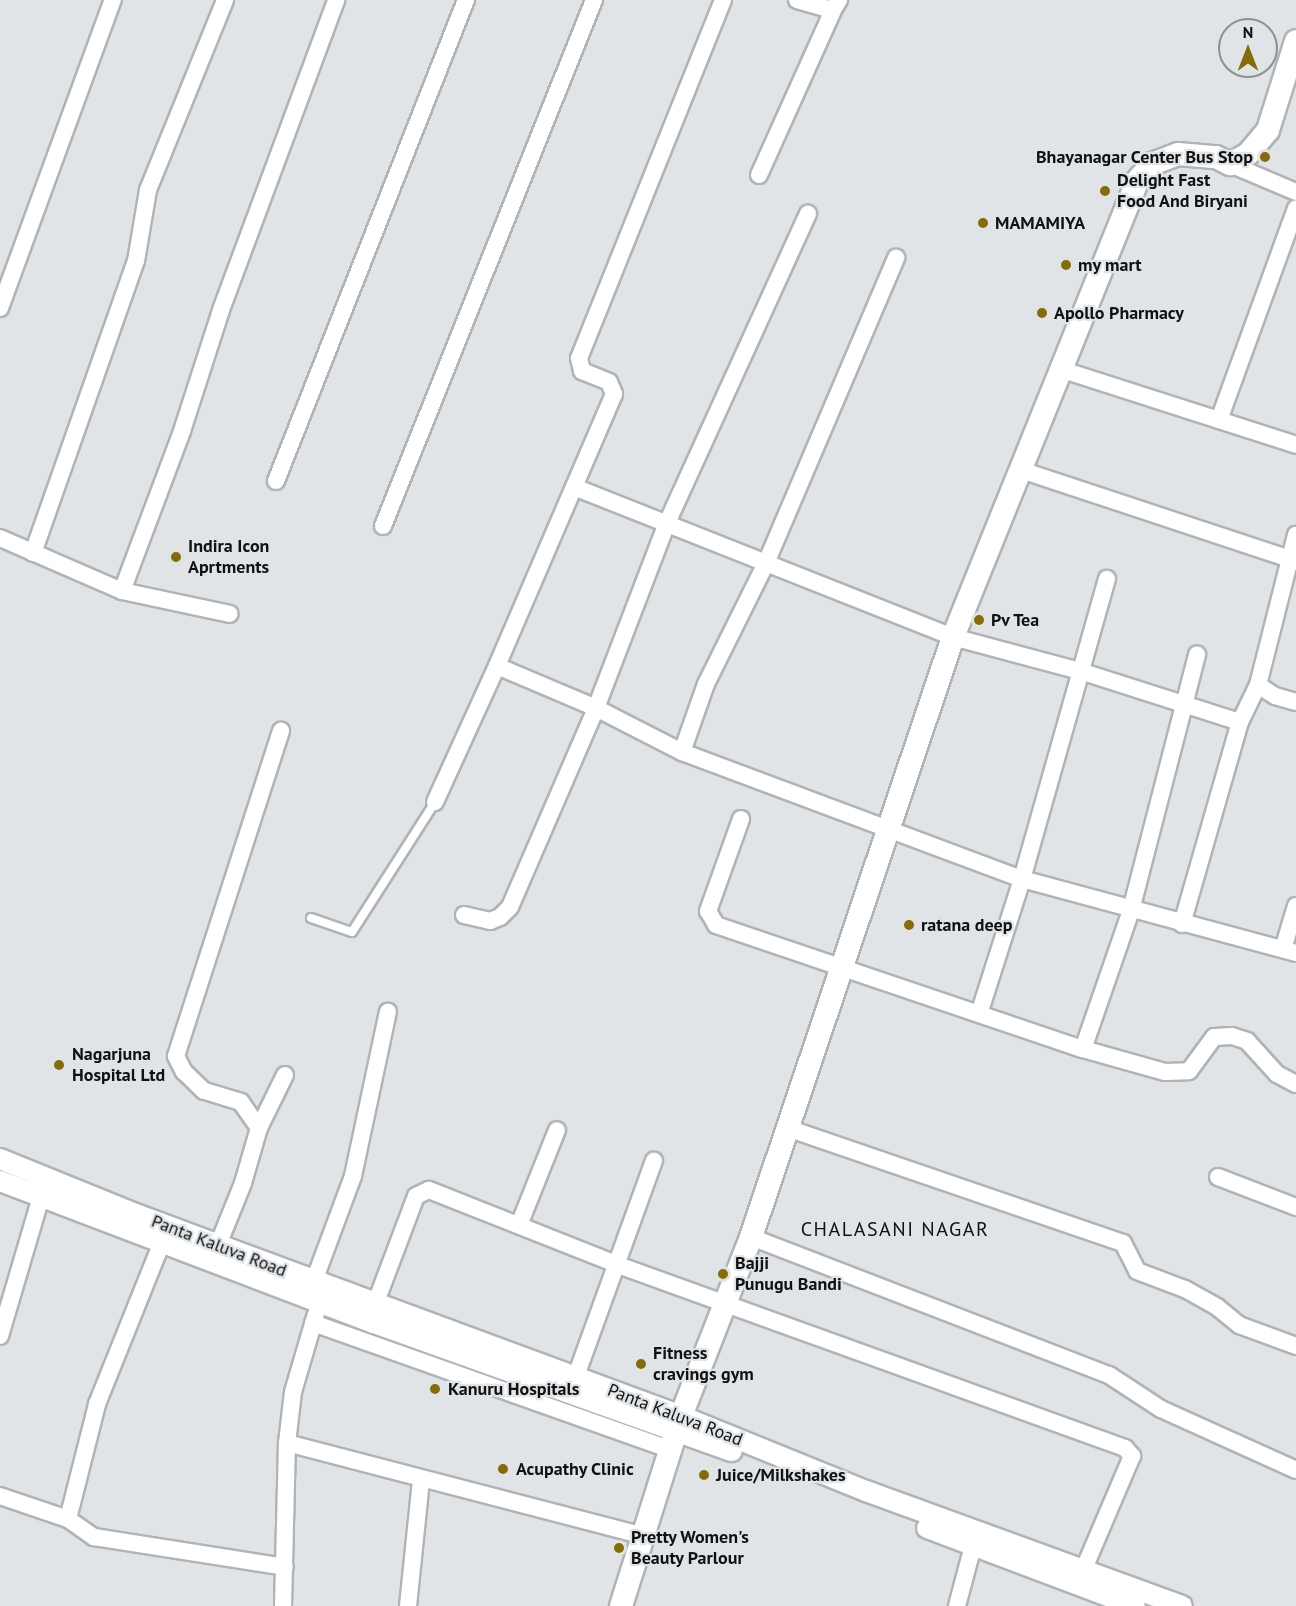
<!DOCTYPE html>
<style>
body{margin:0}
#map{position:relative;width:1296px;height:1606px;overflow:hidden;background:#e0e4e7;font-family:"PT Sans",sans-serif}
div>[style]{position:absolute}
.roads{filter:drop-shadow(2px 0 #b0b4b7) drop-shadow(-2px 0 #b0b4b7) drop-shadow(0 2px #b0b4b7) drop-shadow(0 -2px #b0b4b7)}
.service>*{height:8px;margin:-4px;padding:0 4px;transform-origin:4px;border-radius:4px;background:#fff}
.minor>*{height:16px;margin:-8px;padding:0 8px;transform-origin:8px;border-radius:8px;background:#fff}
.tertiary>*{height:20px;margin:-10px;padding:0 10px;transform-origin:10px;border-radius:10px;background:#fff}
.secondary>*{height:22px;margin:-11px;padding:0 11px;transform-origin:11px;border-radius:11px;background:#fff}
.dots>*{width:16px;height:16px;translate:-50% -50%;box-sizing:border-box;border:3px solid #e0e4e7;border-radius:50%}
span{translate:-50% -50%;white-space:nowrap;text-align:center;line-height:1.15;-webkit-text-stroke:4.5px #e0e4e7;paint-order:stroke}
.poi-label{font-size:18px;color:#0f1112;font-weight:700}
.right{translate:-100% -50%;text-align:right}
.left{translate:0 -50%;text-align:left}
.street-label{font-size:18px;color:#0f1112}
.neighbourhood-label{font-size:20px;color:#0f1112;letter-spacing:1.5px}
.north{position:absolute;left:1218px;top:18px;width:60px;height:60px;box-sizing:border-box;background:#e0e4e7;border:2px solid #8c9092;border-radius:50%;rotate:0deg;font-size:16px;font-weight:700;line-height:24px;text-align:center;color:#0f1112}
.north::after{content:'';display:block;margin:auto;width:21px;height:27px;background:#866b08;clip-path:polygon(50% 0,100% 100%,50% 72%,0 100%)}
</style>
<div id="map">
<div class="roads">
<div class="service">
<div style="left:311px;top:918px;width:43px;rotate:18.9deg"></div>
<div style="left:352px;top:932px;width:154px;rotate:-57.4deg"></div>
</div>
<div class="minor">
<div style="left:723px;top:0;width:386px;rotate:111.9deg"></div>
<div style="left:579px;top:358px;width:13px;rotate:77deg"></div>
<div style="left:582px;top:371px;width:29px;rotate:22deg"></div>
<div style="left:609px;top:382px;width:13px;rotate:67deg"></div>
<div style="left:614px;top:394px;width:296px;rotate:113.3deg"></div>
<div style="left:497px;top:666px;width:108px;rotate:23deg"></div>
<div style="left:596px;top:708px;width:97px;rotate:27.1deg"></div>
<div style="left:682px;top:752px;width:363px;rotate:20.5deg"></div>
<div style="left:1022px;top:879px;width:284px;rotate:15.1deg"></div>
<div style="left:797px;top:0;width:37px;rotate:16deg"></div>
<div style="left:833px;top:10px;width:12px;rotate:-59deg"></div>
<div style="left:1230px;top:164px;width:72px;rotate:23deg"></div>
<div style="left:759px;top:175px;width:181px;rotate:-65.8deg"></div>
<div style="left:0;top:308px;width:328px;rotate:-69.9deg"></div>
<div style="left:1063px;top:370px;width:245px;rotate:17.8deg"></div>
<div style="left:1219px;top:420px;width:225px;rotate:-70deg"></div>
<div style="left:1021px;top:470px;width:290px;rotate:18.3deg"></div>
<div style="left:276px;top:481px;width:517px;rotate:-68.45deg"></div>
<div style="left:574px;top:487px;width:408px;rotate:21.6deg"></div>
<div style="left:953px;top:637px;width:131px;rotate:15deg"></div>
<div style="left:1080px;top:671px;width:168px;rotate:17.7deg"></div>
<div style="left:1240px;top:722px;width:41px;rotate:-64.1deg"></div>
<div style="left:1258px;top:685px;width:155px;rotate:-75.8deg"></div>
<div style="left:383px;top:526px;width:567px;rotate:-68.14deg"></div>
<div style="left:0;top:538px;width:133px;rotate:23.5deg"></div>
<div style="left:122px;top:591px;width:110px;rotate:12deg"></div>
<div style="left:33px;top:553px;width:310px;rotate:-70.6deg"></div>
<div style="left:136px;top:261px;width:72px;rotate:-80.4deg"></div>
<div style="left:148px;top:190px;width:205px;rotate:-67.9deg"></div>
<div style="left:122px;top:591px;width:171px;rotate:-69.4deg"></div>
<div style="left:182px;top:431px;width:127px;rotate:-72.1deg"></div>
<div style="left:221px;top:310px;width:331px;rotate:-69.6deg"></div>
<div style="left:1258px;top:685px;width:20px;rotate:33deg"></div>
<div style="left:1275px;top:696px;width:22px;rotate:16deg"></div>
<div style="left:682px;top:752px;width:72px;rotate:-70.6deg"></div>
<div style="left:706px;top:684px;width:135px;rotate:-63.6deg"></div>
<div style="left:766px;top:563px;width:332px;rotate:-66.9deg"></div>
<div style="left:435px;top:802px;width:149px;rotate:-65.5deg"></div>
<div style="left:741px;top:819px;width:98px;rotate:109.7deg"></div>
<div style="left:708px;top:911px;width:16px;rotate:60deg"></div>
<div style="left:716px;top:925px;width:387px;rotate:18.7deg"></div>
<div style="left:1083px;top:1049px;width:85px;rotate:15.7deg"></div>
<div style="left:1165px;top:1072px;width:24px;rotate:-2deg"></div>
<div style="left:1189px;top:1071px;width:42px;rotate:-53.7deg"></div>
<div style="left:1214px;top:1037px;width:18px;rotate:-3deg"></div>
<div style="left:1232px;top:1036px;width:16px;rotate:18deg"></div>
<div style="left:1247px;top:1041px;width:45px;rotate:47.7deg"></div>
<div style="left:1277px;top:1074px;width:21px;rotate:28deg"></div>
<div style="left:464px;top:915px;width:27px;rotate:13deg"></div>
<div style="left:490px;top:921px;width:11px;rotate:-22deg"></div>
<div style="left:500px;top:917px;width:14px;rotate:-45deg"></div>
<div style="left:510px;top:907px;width:217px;rotate:-66.6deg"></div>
<div style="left:596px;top:708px;width:198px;rotate:-69deg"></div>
<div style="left:667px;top:523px;width:340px;rotate:-65.5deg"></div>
<div style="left:1182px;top:924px;width:210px;rotate:-74deg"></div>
<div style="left:1283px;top:949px;width:45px;rotate:-73.2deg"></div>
<div style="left:979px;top:1014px;width:142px;rotate:-72.3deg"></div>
<div style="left:1022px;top:879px;width:312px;rotate:-74.2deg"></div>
<div style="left:1083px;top:1049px;width:147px;rotate:-70.9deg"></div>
<div style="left:1131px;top:910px;width:264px;rotate:-75.5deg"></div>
<div style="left:259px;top:1128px;width:32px;rotate:-125deg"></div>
<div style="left:241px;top:1102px;width:39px;rotate:-163deg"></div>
<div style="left:204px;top:1091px;width:28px;rotate:-136deg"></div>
<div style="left:184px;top:1072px;width:18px;rotate:-117deg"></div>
<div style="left:176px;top:1056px;width:342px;rotate:-72.1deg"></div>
<div style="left:787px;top:1128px;width:355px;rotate:18.9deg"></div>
<div style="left:1123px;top:1243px;width:31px;rotate:63deg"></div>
<div style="left:1137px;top:1271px;width:51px;rotate:20.6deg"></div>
<div style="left:1185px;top:1289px;width:37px;rotate:29deg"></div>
<div style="left:1217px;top:1307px;width:28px;rotate:39deg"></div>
<div style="left:1239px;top:1325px;width:61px;rotate:20.2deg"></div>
<div style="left:1218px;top:1177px;width:84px;rotate:21deg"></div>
<div style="left:519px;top:1225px;width:102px;rotate:-68.2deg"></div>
<div style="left:751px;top:1237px;width:384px;rotate:21.1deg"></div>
<div style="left:1109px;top:1375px;width:62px;rotate:33.2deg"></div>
<div style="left:1161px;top:1409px;width:148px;rotate:24.3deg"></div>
<div style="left:218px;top:1245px;width:67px;rotate:-68deg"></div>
<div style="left:243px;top:1183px;width:57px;rotate:-73.8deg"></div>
<div style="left:259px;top:1128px;width:59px;rotate:-63.9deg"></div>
<div style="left:314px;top:1281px;width:112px;rotate:-69.6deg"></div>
<div style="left:353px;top:1176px;width:168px;rotate:-78deg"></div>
<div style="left:376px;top:1302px;width:113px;rotate:-69.3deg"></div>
<div style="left:416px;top:1196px;width:14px;rotate:-25deg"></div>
<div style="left:429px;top:1190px;width:203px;rotate:21.6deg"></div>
<div style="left:618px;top:1265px;width:539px;rotate:19.85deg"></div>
<div style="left:1125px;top:1448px;width:11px;rotate:49deg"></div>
<div style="left:1132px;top:1456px;width:125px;rotate:113.1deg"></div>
<div style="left:313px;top:1323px;width:380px;rotate:19.5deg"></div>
<div style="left:0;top:1336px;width:145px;rotate:-73.6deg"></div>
<div style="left:41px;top:1197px;width:12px;rotate:-90deg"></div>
<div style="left:576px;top:1376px;width:229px;rotate:-70.1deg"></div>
<div style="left:287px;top:1443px;width:369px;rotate:14.6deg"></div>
<div style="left:0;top:1496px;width:72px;rotate:18.7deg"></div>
<div style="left:68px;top:1519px;width:32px;rotate:35deg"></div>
<div style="left:94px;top:1537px;width:193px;rotate:8.9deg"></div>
<div style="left:68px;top:1519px;width:119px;rotate:-75.8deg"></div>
<div style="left:97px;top:1404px;width:177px;rotate:-68.1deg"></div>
<div style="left:283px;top:1606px;width:163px;rotate:-88.6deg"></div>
<div style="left:287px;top:1443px;width:51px;rotate:-83.3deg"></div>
<div style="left:293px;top:1392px;width:81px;rotate:-73.6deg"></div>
<div style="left:408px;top:1606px;width:127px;rotate:-84.1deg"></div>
<div style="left:957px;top:1606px;width:62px;rotate:-75.1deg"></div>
</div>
<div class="tertiary">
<div style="left:0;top:1159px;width:149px;rotate:22.1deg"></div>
<div style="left:138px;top:1215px;width:579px;rotate:20.31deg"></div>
<div style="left:681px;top:1416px;width:200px;rotate:22.1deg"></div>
<div style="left:866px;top:1491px;width:336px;rotate:20deg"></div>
<div style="left:0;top:1181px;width:400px;rotate:20.8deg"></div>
<div style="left:374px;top:1323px;width:380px;rotate:19.7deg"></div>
<div style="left:927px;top:1528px;width:222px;rotate:20.6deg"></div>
</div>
<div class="secondary">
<div style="left:621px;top:1606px;width:199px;rotate:-72.5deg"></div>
<div style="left:681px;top:1416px;width:192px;rotate:-68.6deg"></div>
<div style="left:751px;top:1237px;width:633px;rotate:-71.39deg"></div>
<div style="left:953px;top:637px;width:492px;rotate:-68deg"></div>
<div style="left:1137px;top:181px;width:23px;rotate:-49deg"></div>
<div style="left:1152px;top:164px;width:28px;rotate:-21deg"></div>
<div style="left:1178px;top:154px;width:38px;rotate:5deg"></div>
<div style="left:1216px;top:157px;width:16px;rotate:27deg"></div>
<div style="left:1230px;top:164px;width:21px;rotate:-29deg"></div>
<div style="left:1248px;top:154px;width:31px;rotate:-50deg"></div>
<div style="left:1268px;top:130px;width:93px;rotate:-72.5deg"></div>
</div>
</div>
<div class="dots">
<div style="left:1265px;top:157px;background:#866b08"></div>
<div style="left:1105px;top:191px;background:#866b08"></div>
<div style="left:983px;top:223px;background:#866b08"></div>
<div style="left:1066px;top:265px;background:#866b08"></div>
<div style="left:1042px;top:313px;background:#866b08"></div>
<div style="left:176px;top:557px;background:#866b08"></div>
<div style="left:979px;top:620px;background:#866b08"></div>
<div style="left:909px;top:925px;background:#866b08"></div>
<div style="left:59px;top:1065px;background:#866b08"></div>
<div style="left:723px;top:1274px;background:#866b08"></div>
<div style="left:641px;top:1364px;background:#866b08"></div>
<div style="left:435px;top:1389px;background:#866b08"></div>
<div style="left:503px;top:1469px;background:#866b08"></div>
<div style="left:704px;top:1475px;background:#866b08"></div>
<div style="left:619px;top:1548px;background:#866b08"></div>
</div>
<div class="poi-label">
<span class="right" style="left:1253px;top:157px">Bhayanagar Center Bus Stop</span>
<span class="left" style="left:1117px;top:191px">Delight Fast<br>Food And Biryani</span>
<span class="left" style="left:995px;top:223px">MAMAMIYA</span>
<span class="left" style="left:1078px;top:265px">my mart</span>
<span class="left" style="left:1054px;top:313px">Apollo Pharmacy</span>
<span class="left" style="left:188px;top:557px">Indira Icon<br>Aprtments</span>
<span class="left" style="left:991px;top:620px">Pv Tea</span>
<span class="left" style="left:921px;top:925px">ratana deep</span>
<span class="left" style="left:72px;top:1065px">Nagarjuna<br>Hospital Ltd</span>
<span class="left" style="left:735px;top:1274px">Bajji<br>Punugu Bandi</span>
<span class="left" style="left:653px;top:1364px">Fitness<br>cravings gym</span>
<span class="left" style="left:448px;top:1389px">Kanuru Hospitals</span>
<span class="left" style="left:516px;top:1469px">Acupathy Clinic</span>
<span class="left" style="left:716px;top:1475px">Juice/Milkshakes</span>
<span class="left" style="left:631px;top:1548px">Pretty Women's<br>Beauty Parlour</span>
</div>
<div class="street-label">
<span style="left:219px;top:1246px;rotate:21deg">Panta Kaluva Road</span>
<span style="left:675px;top:1415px;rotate:21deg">Panta Kaluva Road</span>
</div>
<div class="neighbourhood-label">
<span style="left:895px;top:1229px">CHALASANI NAGAR</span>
</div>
<div class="north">N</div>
</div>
